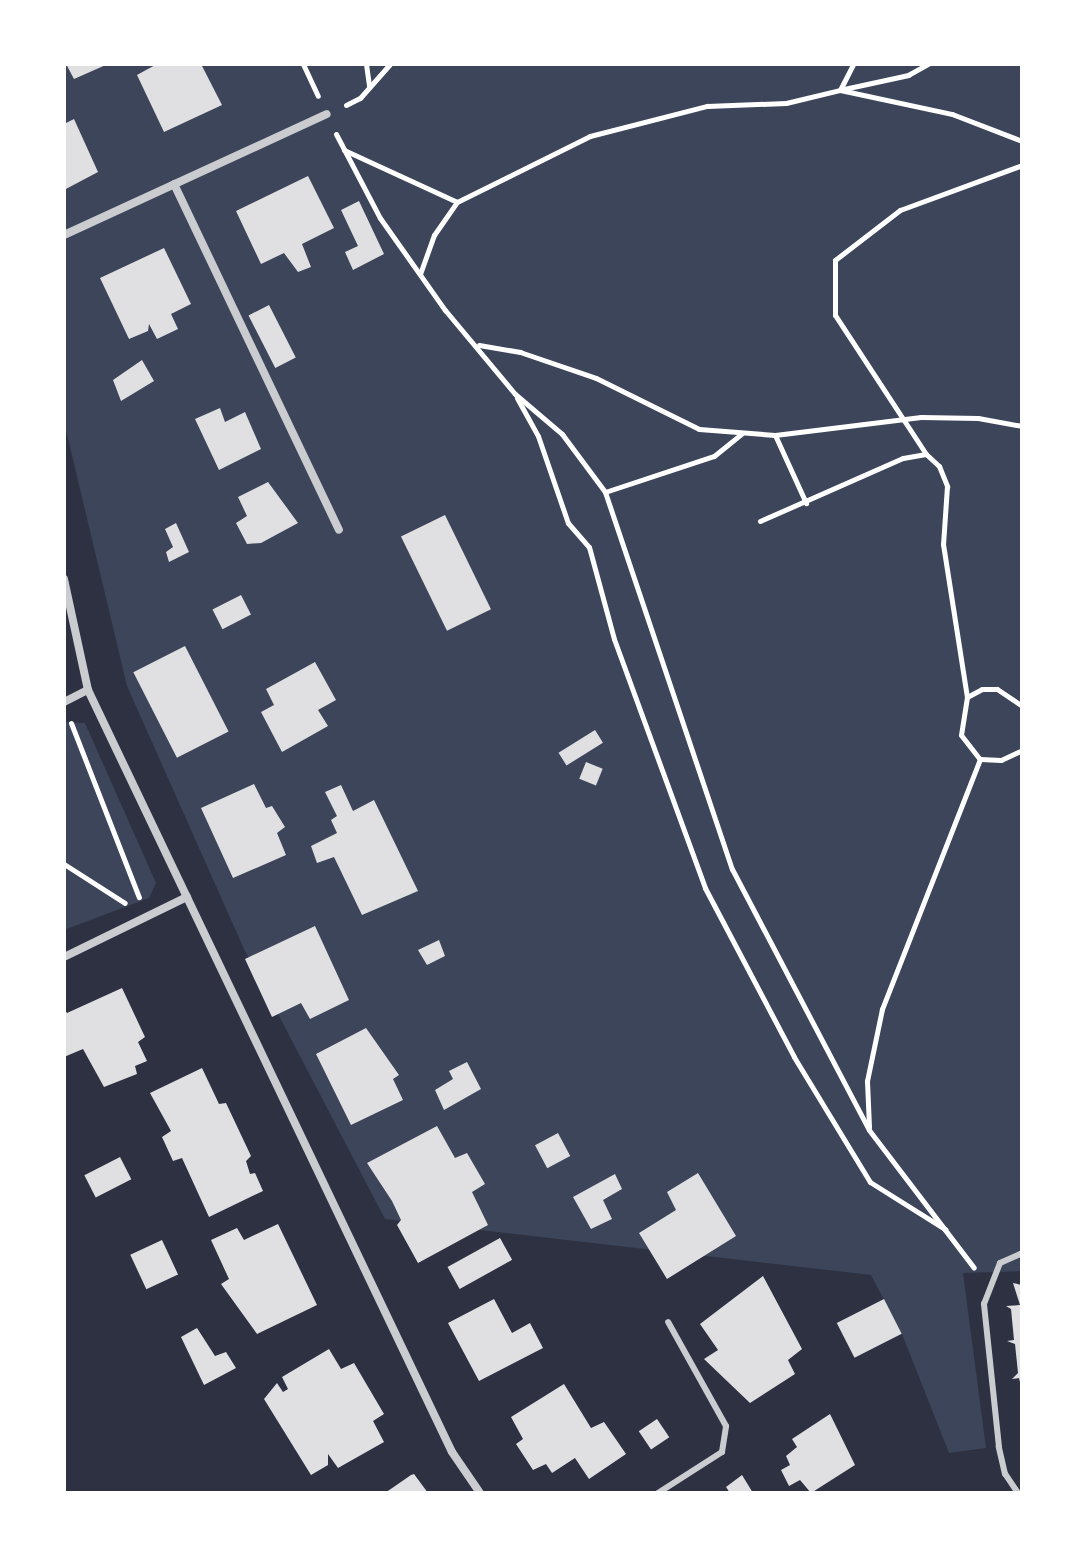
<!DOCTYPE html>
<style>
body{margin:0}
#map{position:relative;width:1086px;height:1557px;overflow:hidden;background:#2d3142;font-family:"Nunito Sans",sans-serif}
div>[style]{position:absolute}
.green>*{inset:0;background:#3c4559}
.building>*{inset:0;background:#e0e0e3;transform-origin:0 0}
.path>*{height:5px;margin:-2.5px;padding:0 2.5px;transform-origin:2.5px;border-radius:2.5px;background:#fff}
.service>*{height:6px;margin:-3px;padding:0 3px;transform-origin:3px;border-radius:3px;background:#caccd0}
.minor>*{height:8px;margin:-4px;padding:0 4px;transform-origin:4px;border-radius:4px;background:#caccd0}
span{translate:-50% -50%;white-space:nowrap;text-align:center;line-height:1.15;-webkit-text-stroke:8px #fff;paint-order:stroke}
.frame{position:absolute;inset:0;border:66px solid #fff;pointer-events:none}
</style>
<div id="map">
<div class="green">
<div style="clip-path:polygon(64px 64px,1022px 64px,1022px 1271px,963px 1273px,986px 1448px,949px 1453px,902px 1334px,871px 1275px,385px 1219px,244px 949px,127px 686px,64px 422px)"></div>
<div style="clip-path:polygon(64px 722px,85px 723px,156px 883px,149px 898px,64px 930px)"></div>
</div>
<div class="building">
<div style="clip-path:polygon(66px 64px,108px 64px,74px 79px)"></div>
<div style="clip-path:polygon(157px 64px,201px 64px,222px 105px,164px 132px,137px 75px)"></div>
<div style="clip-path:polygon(74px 119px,98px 172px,64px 190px,64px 124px)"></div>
<div style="clip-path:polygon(308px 176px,334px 228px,302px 244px,311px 267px,298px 272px,284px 253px,261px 264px,236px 211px)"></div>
<div style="clip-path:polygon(359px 201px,384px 254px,353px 270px,345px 252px,358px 246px,341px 210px)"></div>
<div style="clip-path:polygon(164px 248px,191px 304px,171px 314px,178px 329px,157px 339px,149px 324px,148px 331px,129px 339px,100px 278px)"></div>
<div style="left:269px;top:305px;width:59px;height:23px;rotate:63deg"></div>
<div style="clip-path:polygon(142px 360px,154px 381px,121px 401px,113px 380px)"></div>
<div style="clip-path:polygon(220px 408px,225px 422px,245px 412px,261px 449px,219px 470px,195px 419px)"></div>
<div style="clip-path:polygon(268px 482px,298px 523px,261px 543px,247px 544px,236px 523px,247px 516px,238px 497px)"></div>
<div style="left:445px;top:515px;width:105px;height:49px;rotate:64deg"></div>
<div style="clip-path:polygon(176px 523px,189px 552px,169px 562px,166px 552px,173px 547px,165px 529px)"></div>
<div style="left:241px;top:595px;width:22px;height:32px;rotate:63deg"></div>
<div style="left:185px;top:646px;width:96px;height:58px;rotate:63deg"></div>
<div style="clip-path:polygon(315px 662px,336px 700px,318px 710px,328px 726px,282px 752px,261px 712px,274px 705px,266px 689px)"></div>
<div style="left:595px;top:730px;width:15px;height:43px;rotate:58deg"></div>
<div style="left:586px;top:762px;width:18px;height:18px;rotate:22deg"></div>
<div style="clip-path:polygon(254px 784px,266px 808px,272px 806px,285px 827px,277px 833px,286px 855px,233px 878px,201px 808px)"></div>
<div style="clip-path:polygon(341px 785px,353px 811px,374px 800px,418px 891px,362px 915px,334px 857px,317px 863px,311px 846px,337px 833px,331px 820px,337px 816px,325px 792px)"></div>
<div style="clip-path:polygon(315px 926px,349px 1000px,310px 1019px,301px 1003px,272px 1017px,245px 959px)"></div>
<div style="clip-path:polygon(439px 940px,445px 956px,427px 965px,418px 950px)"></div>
<div style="clip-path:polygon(122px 988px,145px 1037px,138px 1042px,147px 1061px,135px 1066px,137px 1074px,104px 1087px,83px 1049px,64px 1057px,64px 1009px,67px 1013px)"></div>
<div style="clip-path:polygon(366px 1028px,399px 1075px,393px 1079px,403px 1100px,351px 1125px,316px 1054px)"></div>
<div style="clip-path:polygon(467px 1062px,481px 1089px,444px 1110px,435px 1090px,453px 1079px,449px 1071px)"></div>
<div style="clip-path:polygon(202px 1068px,219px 1104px,226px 1103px,251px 1156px,246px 1161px,250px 1174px,255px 1173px,263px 1191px,209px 1217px,182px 1158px,173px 1161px,162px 1137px,171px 1131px,150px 1093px)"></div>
<div style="clip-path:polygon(437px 1126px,455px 1158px,467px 1153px,485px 1184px,472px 1192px,488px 1225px,418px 1263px,397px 1225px,401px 1220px,392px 1201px,367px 1163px)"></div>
<div style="left:558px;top:1133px;width:26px;height:26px;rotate:62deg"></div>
<div style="left:120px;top:1157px;width:25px;height:40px;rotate:63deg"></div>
<div style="clip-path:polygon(698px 1173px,736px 1236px,667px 1279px,639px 1233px,676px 1210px,667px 1192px)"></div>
<div style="clip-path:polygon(615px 1174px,622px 1189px,603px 1200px,612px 1219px,591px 1229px,573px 1197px)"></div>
<div style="clip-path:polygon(278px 1224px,317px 1305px,257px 1334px,221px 1284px,229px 1279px,211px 1240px,237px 1228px,244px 1240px)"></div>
<div style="left:500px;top:1238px;width:25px;height:60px;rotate:61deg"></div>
<div style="left:162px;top:1240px;width:38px;height:35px;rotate:65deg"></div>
<div style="clip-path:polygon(763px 1276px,802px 1349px,788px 1360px,795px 1374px,750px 1403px,704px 1359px,718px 1350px,700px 1324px)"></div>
<div style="clip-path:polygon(1013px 1283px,1022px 1285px,1022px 1391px,1019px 1378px,1012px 1379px,1018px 1373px,1015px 1344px,1007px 1341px,1014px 1340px,1011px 1309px,1006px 1306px,1020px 1305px)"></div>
<div style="clip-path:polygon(494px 1299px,512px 1333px,530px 1323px,543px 1348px,479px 1381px,448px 1323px)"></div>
<div style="left:884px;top:1299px;width:39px;height:53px;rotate:63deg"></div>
<div style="clip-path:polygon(197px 1328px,215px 1356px,226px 1352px,236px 1368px,204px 1385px,181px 1337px)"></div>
<div style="clip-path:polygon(329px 1349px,341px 1369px,354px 1363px,384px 1414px,373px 1421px,384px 1442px,338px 1468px,328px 1454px,328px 1465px,311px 1475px,264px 1399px,277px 1383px,283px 1392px,288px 1389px,282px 1377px)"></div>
<div style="clip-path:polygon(564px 1384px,591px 1428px,604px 1422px,626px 1454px,589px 1479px,575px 1458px,552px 1473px,546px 1464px,533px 1470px,516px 1444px,523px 1439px,511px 1417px)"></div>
<div style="clip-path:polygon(830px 1414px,855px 1465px,811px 1493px,800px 1480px,789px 1486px,781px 1470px,790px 1465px,786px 1456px,797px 1447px,792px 1439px)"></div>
<div style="left:657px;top:1419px;width:22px;height:22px;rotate:56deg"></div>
<div style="clip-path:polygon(414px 1474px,428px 1493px,385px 1493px,411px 1475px)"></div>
<div style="clip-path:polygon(742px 1475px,753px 1493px,730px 1493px,726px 1487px)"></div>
</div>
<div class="path">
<div style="left:303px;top:64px;width:35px;rotate:65deg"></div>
<div style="left:366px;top:64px;width:22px;rotate:82deg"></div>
<div style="left:844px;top:89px;width:66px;rotate:-12.3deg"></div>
<div style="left:908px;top:75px;width:23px;rotate:-29deg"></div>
<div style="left:840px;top:90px;width:115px;rotate:12.1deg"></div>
<div style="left:952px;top:114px;width:75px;rotate:21.1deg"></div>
<div style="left:346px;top:105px;width:16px;rotate:-27deg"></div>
<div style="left:360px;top:98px;width:45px;rotate:-48.6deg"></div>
<div style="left:336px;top:134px;width:95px;rotate:62.4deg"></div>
<div style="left:380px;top:218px;width:113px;rotate:54.8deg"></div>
<div style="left:445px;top:310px;width:109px;rotate:50.2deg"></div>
<div style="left:515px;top:394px;width:62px;rotate:40.4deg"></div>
<div style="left:562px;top:434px;width:72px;rotate:53.4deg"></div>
<div style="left:605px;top:492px;width:398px;rotate:71.4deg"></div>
<div style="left:732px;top:869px;width:295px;rotate:62.3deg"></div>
<div style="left:869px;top:1130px;width:173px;rotate:52.7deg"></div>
<div style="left:344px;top:150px;width:124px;rotate:24.7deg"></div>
<div style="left:457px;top:202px;width:148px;rotate:-26.4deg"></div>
<div style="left:590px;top:136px;width:121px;rotate:-14.4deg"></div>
<div style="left:707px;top:106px;width:79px;rotate:-2.2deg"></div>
<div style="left:786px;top:103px;width:56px;rotate:-13.5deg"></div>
<div style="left:840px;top:90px;width:29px;rotate:-63deg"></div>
<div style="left:420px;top:274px;width:41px;rotate:-70.3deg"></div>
<div style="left:434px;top:235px;width:40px;rotate:-55.1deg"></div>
<div style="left:479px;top:345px;width:42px;rotate:9.7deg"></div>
<div style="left:520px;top:352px;width:80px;rotate:18.9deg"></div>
<div style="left:596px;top:378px;width:115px;rotate:26.3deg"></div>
<div style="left:699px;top:429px;width:76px;rotate:4.5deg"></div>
<div style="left:775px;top:435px;width:147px;rotate:-7deg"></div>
<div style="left:921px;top:417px;width:57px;rotate:1deg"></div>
<div style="left:978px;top:418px;width:45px;rotate:10.3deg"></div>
<div style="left:517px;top:398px;width:43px;rotate:61.1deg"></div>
<div style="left:538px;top:436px;width:92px;rotate:71deg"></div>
<div style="left:568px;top:523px;width:32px;rotate:49deg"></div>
<div style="left:589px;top:547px;width:95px;rotate:74.8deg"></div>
<div style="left:614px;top:639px;width:265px;rotate:69.9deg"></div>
<div style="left:705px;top:888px;width:191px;rotate:62.2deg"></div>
<div style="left:794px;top:1057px;width:146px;rotate:58.7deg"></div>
<div style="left:870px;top:1182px;width:89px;rotate:32.1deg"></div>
<div style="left:775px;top:435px;width:75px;rotate:65.5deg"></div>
<div style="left:926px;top:454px;width:166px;rotate:-123.2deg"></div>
<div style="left:835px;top:315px;width:55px;rotate:-90deg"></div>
<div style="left:835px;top:260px;width:82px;rotate:-37.6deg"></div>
<div style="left:900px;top:210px;width:130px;rotate:-20.2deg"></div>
<div style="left:605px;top:492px;width:115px;rotate:-18.3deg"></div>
<div style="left:714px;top:456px;width:36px;rotate:-39deg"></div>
<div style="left:760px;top:521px;width:156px;rotate:-23.8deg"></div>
<div style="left:903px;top:458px;width:23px;rotate:-10deg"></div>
<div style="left:926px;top:454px;width:18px;rotate:43deg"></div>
<div style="left:939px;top:466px;width:22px;rotate:68deg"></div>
<div style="left:947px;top:486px;width:58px;rotate:93.9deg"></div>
<div style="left:943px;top:544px;width:155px;rotate:81.1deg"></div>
<div style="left:967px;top:697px;width:38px;rotate:99deg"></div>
<div style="left:961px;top:735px;width:31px;rotate:52deg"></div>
<div style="left:980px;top:759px;width:269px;rotate:111.4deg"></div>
<div style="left:882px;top:1009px;width:74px;rotate:101.8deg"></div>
<div style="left:867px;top:1081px;width:46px;rotate:87.5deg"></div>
<div style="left:967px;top:697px;width:17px;rotate:-28deg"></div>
<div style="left:982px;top:689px;width:15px"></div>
<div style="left:997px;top:689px;width:30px;rotate:34deg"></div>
<div style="left:71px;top:723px;width:187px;rotate:68.7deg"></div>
<div style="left:980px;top:759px;width:21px;rotate:3deg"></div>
<div style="left:1001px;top:760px;width:23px;rotate:-25deg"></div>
<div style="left:64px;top:864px;width:72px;rotate:32.6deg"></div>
</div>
<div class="service">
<div style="left:658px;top:1493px;width:76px;rotate:-32.6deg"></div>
<div style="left:722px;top:1452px;width:26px;rotate:-81deg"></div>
<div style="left:726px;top:1426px;width:119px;rotate:-119.1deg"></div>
<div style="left:1018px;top:1493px;width:23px;rotate:-124deg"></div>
<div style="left:1005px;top:1474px;width:28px;rotate:-103deg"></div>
<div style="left:999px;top:1447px;width:144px;rotate:-96deg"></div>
<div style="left:984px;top:1304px;width:44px;rotate:-68.7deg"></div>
<div style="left:1000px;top:1263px;width:24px;rotate:-24deg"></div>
</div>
<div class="minor">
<div style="left:174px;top:184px;width:383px;rotate:64.5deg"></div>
<div style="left:64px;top:235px;width:289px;rotate:-24.7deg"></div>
<div style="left:64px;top:579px;width:114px;rotate:77.8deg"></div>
<div style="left:88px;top:690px;width:844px;rotate:64.47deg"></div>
<div style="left:452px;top:1452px;width:50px;rotate:55.7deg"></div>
<div style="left:64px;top:702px;width:27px;rotate:-27deg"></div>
<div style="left:64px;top:957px;width:137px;rotate:-26deg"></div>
</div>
<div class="frame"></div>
</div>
